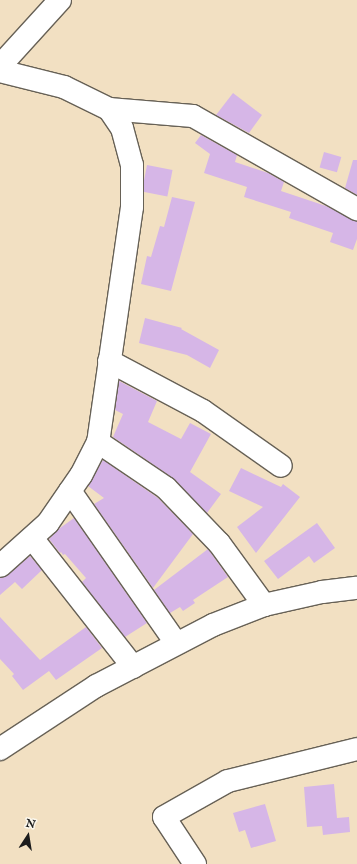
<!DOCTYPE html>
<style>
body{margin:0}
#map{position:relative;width:357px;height:864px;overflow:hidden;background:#f2e0c2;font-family:"IM FELL English",serif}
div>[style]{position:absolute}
.building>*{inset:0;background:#d6b6e7;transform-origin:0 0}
.roads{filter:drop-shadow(1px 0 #676156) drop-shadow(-1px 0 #676156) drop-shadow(0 1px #676156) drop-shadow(0 -1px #676156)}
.minor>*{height:22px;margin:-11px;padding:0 11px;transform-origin:11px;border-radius:11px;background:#fff}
span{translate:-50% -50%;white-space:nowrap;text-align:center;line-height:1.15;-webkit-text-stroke:3.5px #fbf7ec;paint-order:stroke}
.north{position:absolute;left:8px;top:816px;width:40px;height:40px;-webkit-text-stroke:3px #fbf7ec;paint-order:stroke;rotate:12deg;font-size:11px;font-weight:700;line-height:16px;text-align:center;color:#1c1c1c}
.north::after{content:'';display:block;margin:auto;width:14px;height:18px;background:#1c1c1c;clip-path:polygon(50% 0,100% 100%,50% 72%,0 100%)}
</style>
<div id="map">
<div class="building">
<div style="clip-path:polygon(233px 93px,262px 115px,249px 133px,216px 115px)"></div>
<div style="clip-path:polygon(201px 135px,237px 155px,235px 162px,268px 173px,284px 182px,281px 191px,326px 206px,357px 221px,357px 239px,353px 250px,330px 242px,333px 233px,289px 218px,291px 212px,244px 197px,247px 187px,204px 173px,210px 154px,195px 143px)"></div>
<div style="left:324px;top:152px;width:18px;height:16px;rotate:16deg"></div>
<div style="clip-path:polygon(353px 160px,357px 160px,357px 195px,345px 188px)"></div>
<div style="left:147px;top:165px;width:26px;height:27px;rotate:11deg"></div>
<div style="clip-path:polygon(172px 197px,195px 202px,171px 291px,141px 284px,147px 256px,151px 257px,160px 226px,164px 227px)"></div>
<div style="clip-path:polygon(145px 318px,182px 328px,181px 329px,219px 350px,210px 368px,187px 355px,139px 343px)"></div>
<div style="clip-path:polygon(119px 381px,157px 401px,148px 422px,181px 439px,190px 423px,211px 434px,190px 472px,221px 494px,207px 513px,173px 478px,113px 437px,123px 414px,115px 410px)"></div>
<div style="clip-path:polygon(103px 460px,158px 498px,193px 534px,153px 588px,94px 504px,104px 498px,88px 486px)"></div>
<div style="clip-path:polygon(241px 468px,281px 487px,283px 484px,300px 497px,256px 553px,237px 527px,263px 507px,229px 491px)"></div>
<div style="clip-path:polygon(74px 518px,147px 623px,125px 637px,82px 582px,86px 578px,65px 554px,63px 555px,61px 552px,60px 553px,49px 539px,60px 528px)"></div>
<div style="clip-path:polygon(317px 523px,335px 548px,314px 563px,309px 556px,278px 579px,264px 561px)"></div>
<div style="clip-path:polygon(208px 549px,228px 577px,193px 600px,195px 603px,183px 611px,180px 607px,170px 613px,154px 590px)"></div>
<div style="clip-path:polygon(30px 556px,42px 570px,22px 589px,15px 582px,0 595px,0 578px,8px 575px)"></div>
<div style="clip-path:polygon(0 617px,40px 660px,86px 627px,102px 648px,56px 680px,49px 671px,23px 690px,12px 676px,14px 674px,0 659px)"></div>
<div style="clip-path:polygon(334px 784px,337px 818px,349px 817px,350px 832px,323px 835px,322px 826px,307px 827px,304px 787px)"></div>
<div style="clip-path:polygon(265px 804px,276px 841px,251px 848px,245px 830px,239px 832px,233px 813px)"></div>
</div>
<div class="roads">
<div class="minor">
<div style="left:0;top:66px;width:89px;rotate:-47.7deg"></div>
<div style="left:0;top:71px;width:66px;rotate:14deg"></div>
<div style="left:64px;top:87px;width:50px;rotate:26.1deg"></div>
<div style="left:109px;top:109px;width:23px;rotate:56deg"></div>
<div style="left:122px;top:128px;width:38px;rotate:75deg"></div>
<div style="left:132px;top:165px;width:42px;rotate:90deg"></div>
<div style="left:132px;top:207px;width:237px;rotate:98.2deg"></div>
<div style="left:98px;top:442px;width:37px;rotate:117deg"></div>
<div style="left:81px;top:475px;width:58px;rotate:124.5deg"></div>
<div style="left:48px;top:523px;width:64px;rotate:138.1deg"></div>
<div style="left:109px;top:109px;width:84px;rotate:4.8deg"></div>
<div style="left:193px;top:116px;width:189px;rotate:29.6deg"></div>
<div style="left:109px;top:361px;width:106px;rotate:28deg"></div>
<div style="left:203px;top:411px;width:95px;rotate:35.2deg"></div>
<div style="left:98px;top:442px;width:82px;rotate:34.1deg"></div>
<div style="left:166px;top:488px;width:76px;rotate:46.1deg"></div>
<div style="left:219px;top:543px;width:77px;rotate:54deg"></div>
<div style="left:70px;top:491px;width:185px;rotate:55.1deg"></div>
<div style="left:32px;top:538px;width:164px;rotate:51.9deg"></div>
<div style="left:0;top:749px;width:115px;rotate:-33.3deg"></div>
<div style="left:96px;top:686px;width:132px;rotate:-27.5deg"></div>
<div style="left:213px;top:625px;width:55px;rotate:-21.4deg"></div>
<div style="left:264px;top:605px;width:59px;rotate:-12.6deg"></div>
<div style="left:322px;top:592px;width:35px;rotate:-7deg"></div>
<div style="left:195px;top:864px;width:56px;rotate:-123.4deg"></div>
<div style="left:164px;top:817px;width:73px;rotate:-29.4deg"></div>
<div style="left:228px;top:781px;width:133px;rotate:-13.9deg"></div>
</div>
</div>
<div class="north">N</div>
</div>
